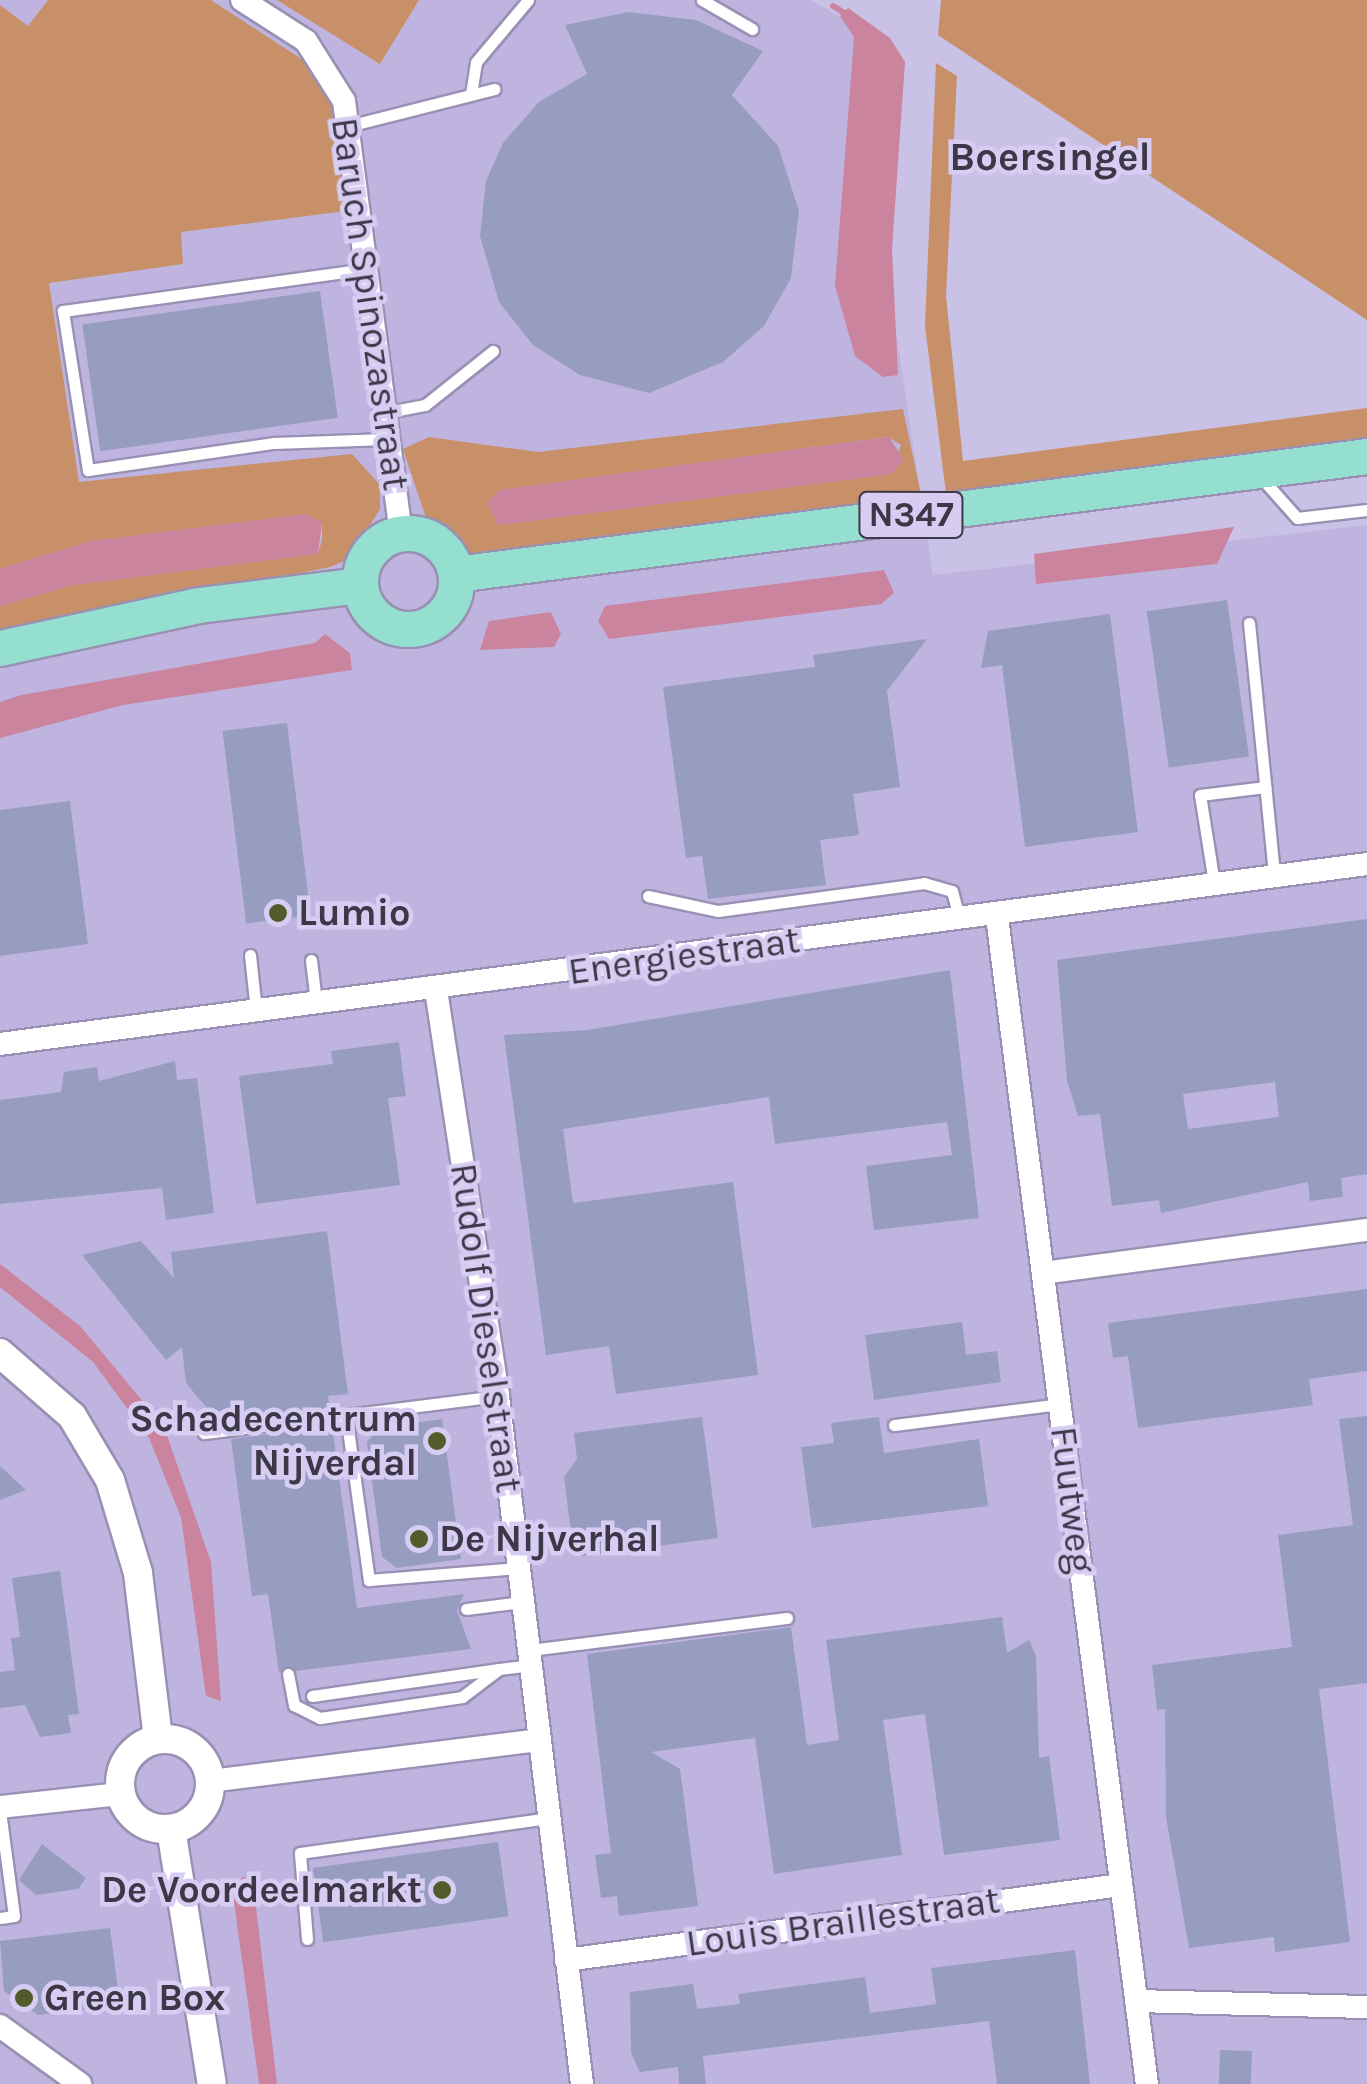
<!DOCTYPE html>
<style>
body{margin:0}
#map{position:relative;width:1367px;height:2084px;overflow:hidden;background:#cac1e6;font-family:Karla,sans-serif}
div>[style]{position:absolute}
.built>*{inset:0;background:#bfb4df}
.green>*{inset:0;background:#c79068}
.water>*{inset:0;background:#cb849e}
.stream>*{height:6px;margin:-3px;padding:0 3px;transform-origin:3px;border-radius:3px;background:#cb849e}
.building>*{inset:0;background:#969dc1;transform-origin:0 0}
.roads{filter:drop-shadow(2px 0 #9990b3) drop-shadow(-2px 0 #9990b3) drop-shadow(0 2px #9990b3) drop-shadow(0 -2px #9990b3)}
.service>*{height:11px;margin:-5.5px;padding:0 5.5px;transform-origin:5.5px;border-radius:5.5px;background:#fff}
.minor>*{height:22px;margin:-11px;padding:0 11px;transform-origin:11px;border-radius:11px;background:#fff}
.tertiary>*{height:28px;margin:-14px;padding:0 14px;transform-origin:14px;border-radius:14px;background:#fff}
.tertiary>.ring{margin:-14px;padding:0;box-sizing:content-box;background:none;border:28px solid #fff;border-radius:50%}
.primary>*{height:35px;margin:-17.5px;padding:0 17.5px;transform-origin:17.5px;border-radius:17.5px;background:#94dfcf}
.primary>.ring{margin:-17.5px;padding:0;box-sizing:content-box;background:none;border:35px solid #94dfcf;border-radius:50%}
.dots>*{width:28px;height:28px;translate:-50% -50%;box-sizing:border-box;border:5px solid #d7cdf3;border-radius:50%}
span{translate:-50% -50%;white-space:nowrap;text-align:center;line-height:1.15;-webkit-text-stroke:9px #d7cdf3;paint-order:stroke}
.shield-label span{padding:2px 8px;background:#d7cdf3;border:2px solid;border-radius:8px;-webkit-text-stroke-width:0}
.shield-label{font-size:35px;color:#3c3847;font-weight:700}
.street-label{font-size:38px;color:#3c3847}
.poi-label{font-size:38px;color:#3c3847;font-weight:700}
.left{translate:0 -50%;text-align:left}
.right{translate:-100% -50%;text-align:right}
.neighbourhood-label{font-size:40px;color:#3c3847;font-weight:700}
</style>
<div id="map">
<div class="built">
<div style="clip-path:polygon(0 0,811px 0,896px 49px,886px 266px,933px 575px,1367px 525px,1367px 2084px,0 2084px)"></div>
</div>
<div class="green">
<div style="clip-path:polygon(48px 0,211px 0,315px 68px,337px 114px,346px 211px,181px 232px,183px 264px,49px 283px,79px 482px,352px 454px,380px 485px,380px 509px,349px 559px,330px 567px,0 635px,0 606px,72px 585px,318px 554px,322px 540px,322px 522px,91px 541px,0 569px,0 5px,28px 26px)"></div>
<div style="clip-path:polygon(277px 0,419px 0,380px 64px)"></div>
<div style="clip-path:polygon(941px 0,1367px 0,1367px 320px,938px 35px)"></div>
<div style="clip-path:polygon(936px 63px,957px 76px,946px 296px,963px 461px,1367px 408px,1367px 444px,947px 502px,925px 326px)"></div>
<div style="clip-path:polygon(evenodd,903px 409px,923px 504px,472px 560px,426px 518px,403px 449px,429px 437px,538px 452px,903px 409px,888px 437px,901px 445px,891px 474px,498px 525px,487px 502px,500px 490px,888px 437px)"></div>
</div>
<div class="water">
<div style="clip-path:polygon(848px 8px,890px 38px,905px 62px,892px 249px,898px 375px,883px 377px,855px 356px,835px 286px,854px 37px,840px 16px)"></div>
<div style="clip-path:polygon(889px 437px,904px 460px,891px 474px,498px 525px,487px 502px,500px 490px)"></div>
<div style="clip-path:polygon(305px 514px,322px 522px,318px 554px,72px 585px,0 606px,0 569px,91px 541px)"></div>
<div style="clip-path:polygon(1234px 527px,1217px 564px,1036px 584px,1034px 554px)"></div>
<div style="clip-path:polygon(884px 570px,894px 593px,881px 604px,609px 639px,598px 621px,605px 606px)"></div>
<div style="clip-path:polygon(551px 612px,561px 634px,554px 647px,480px 650px,489px 621px)"></div>
<div style="clip-path:polygon(325px 634px,350px 653px,352px 670px,123px 705px,0 738px,0 702px,21px 695px,315px 643px)"></div>
<div style="clip-path:polygon(0 1264px,80px 1326px,164px 1427px,211px 1562px,221px 1701px,206px 1696px,181px 1517px,149px 1438px,93px 1362px,0 1287px)"></div>
<div style="clip-path:polygon(244px 1876px,255px 1899px,277px 2084px,259px 2084px,232px 1887px)"></div>
</div>
<div class="stream">
<div style="left:833px;top:6px;width:19px;rotate:32deg"></div>
</div>
<div class="building">
<div style="clip-path:polygon(628px 12px,696px 20px,763px 51px,732px 95px,778px 146px,799px 211px,791px 278px,764px 326px,723px 362px,649px 393px,580px 375px,533px 345px,499px 302px,480px 236px,486px 181px,503px 143px,539px 102px,587px 74px,565px 25px)"></div>
<div style="left:320px;top:291px;width:128px;height:240px;rotate:82deg"></div>
<div style="left:1227px;top:600px;width:158px;height:81px;rotate:82deg"></div>
<div style="clip-path:polygon(1110px 614px,1138px 832px,1025px 847px,1002px 665px,981px 668px,988px 631px)"></div>
<div style="clip-path:polygon(927px 639px,887px 691px,900px 787px,853px 794px,859px 835px,820px 840px,826px 885px,708px 899px,702px 856px,686px 858px,663px 687px,815px 667px,813px 655px)"></div>
<div style="left:287px;top:723px;width:194px;height:65px;rotate:83deg"></div>
<div style="clip-path:polygon(70px 801px,88px 944px,0 956px,0 810px)"></div>
<div style="clip-path:polygon(evenodd,1367px 919px,1367px 1174px,1341px 1178px,1343px 1197px,1310px 1201px,1308px 1182px,1161px 1213px,1159px 1200px,1112px 1206px,1100px 1114px,1078px 1116px,1067px 1081px,1057px 960px,1367px 919px,1275px 1082px,1279px 1117px,1188px 1129px,1183px 1094px,1275px 1082px)"></div>
<div style="clip-path:polygon(950px 970px,979px 1218px,874px 1230px,866px 1166px,952px 1155px,947px 1122px,775px 1144px,769px 1097px,563px 1129px,573px 1203px,733px 1182px,758px 1375px,616px 1394px,609px 1346px,546px 1355px,504px 1035px,587px 1030px)"></div>
<div style="clip-path:polygon(399px 1042px,406px 1096px,388px 1098px,400px 1185px,256px 1204px,239px 1076px,333px 1064px,331px 1051px)"></div>
<div style="clip-path:polygon(175px 1061px,177px 1080px,197px 1078px,214px 1213px,166px 1220px,162px 1188px,0 1204px,0 1100px,61px 1092px,64px 1072px,97px 1067px,99px 1081px)"></div>
<div style="clip-path:polygon(327px 1231px,348px 1394px,328px 1396px,330px 1408px,228px 1420px,227px 1410px,210px 1412px,186px 1383px,182px 1347px,166px 1360px,82px 1255px,141px 1241px,174px 1278px,171px 1252px)"></div>
<div style="clip-path:polygon(1367px 1289px,1367px 1371px,1309px 1379px,1313px 1405px,1138px 1428px,1128px 1356px,1113px 1358px,1108px 1323px)"></div>
<div style="clip-path:polygon(962px 1322px,966px 1355px,997px 1351px,1001px 1382px,874px 1400px,865px 1335px)"></div>
<div style="clip-path:polygon(1367px 1416px,1367px 1683px,1319px 1689px,1350px 1942px,1275px 1952px,1274px 1937px,1189px 1948px,1166px 1817px,1165px 1709px,1157px 1710px,1152px 1665px,1292px 1647px,1278px 1535px,1353px 1525px,1339px 1419px)"></div>
<div style="clip-path:polygon(702px 1417px,718px 1538px,582px 1556px,573px 1549px,564px 1477px,577px 1459px,574px 1433px)"></div>
<div style="clip-path:polygon(879px 1417px,884px 1453px,979px 1439px,988px 1506px,812px 1528px,801px 1447px,834px 1443px,831px 1423px)"></div>
<div style="clip-path:polygon(442px 1419px,461px 1559px,397px 1568px,382px 1557px,367px 1442px,379px 1428px)"></div>
<div style="clip-path:polygon(332px 1426px,357px 1608px,464px 1594px,457px 1611px,471px 1649px,279px 1673px,268px 1594px,252px 1596px,231px 1439px)"></div>
<div style="clip-path:polygon(0 1466px,26px 1490px,0 1500px)"></div>
<div style="clip-path:polygon(60px 1571px,79px 1714px,68px 1715px,71px 1733px,40px 1737px,25px 1705px,0 1708px,0 1672px,15px 1670px,11px 1638px,20px 1637px,12px 1578px)"></div>
<div style="clip-path:polygon(1002px 1617px,1007px 1653px,1029px 1640px,1036px 1656px,1039px 1758px,1049px 1756px,1060px 1840px,944px 1855px,925px 1714px,883px 1720px,902px 1855px,774px 1874px,755px 1738px,651px 1752px,680px 1769px,698px 1906px,619px 1916px,617px 1896px,601px 1898px,595px 1855px,611px 1853px,587px 1654px,791px 1627px,807px 1745px,839px 1740px,826px 1640px)"></div>
<div style="left:498px;top:1842px;width:75px;height:187px;rotate:82deg"></div>
<div style="clip-path:polygon(42px 1844px,86px 1878px,78px 1889px,36px 1895px,19px 1880px)"></div>
<div style="clip-path:polygon(110px 1928px,120px 2005px,38px 2015px,4px 1991px,0 1941px)"></div>
<div style="clip-path:polygon(1075px 1950px,1090px 2084px,997px 2084px,989px 2021px,703px 2056px,706px 2084px,679px 2084px,678px 2067px,640px 2072px,631px 2053px,630px 1992px,693px 1984px,697px 2009px,740px 2004px,738px 1994px,865px 1977px,870px 2013px,936px 2004px,931px 1968px)"></div>
<div style="left:1220px;top:2050px;width:32px;height:34px;rotate:2deg"></div>
</div>
<div class="roads">
<div class="service">
<div style="left:702px;top:0;width:58px;rotate:30.1deg"></div>
<div style="left:471px;top:94px;width:32px;rotate:-81deg"></div>
<div style="left:476px;top:62px;width:81px;rotate:-50deg"></div>
<div style="left:348px;top:126px;width:151px;rotate:-14.2deg"></div>
<div style="left:366px;top:269px;width:306px;rotate:172.1deg"></div>
<div style="left:63px;top:311px;width:161px;rotate:81.1deg"></div>
<div style="left:88px;top:470px;width:188px;rotate:-8.3deg"></div>
<div style="left:274px;top:443px;width:112px;rotate:-2deg"></div>
<div style="left:383px;top:413px;width:43px;rotate:-10.8deg"></div>
<div style="left:425px;top:405px;width:87px;rotate:-38.5deg"></div>
<div style="left:1258px;top:474px;width:59px;rotate:48.4deg"></div>
<div style="left:1297px;top:518px;width:70px;rotate:-6.5deg"></div>
<div style="left:1249px;top:623px;width:251px;rotate:84.3deg"></div>
<div style="left:1214px;top:883px;width:89px;rotate:-99deg"></div>
<div style="left:1200px;top:795px;width:66px;rotate:-6.9deg"></div>
<div style="left:648px;top:896px;width:72px;rotate:12.1deg"></div>
<div style="left:718px;top:911px;width:208px;rotate:-7.7deg"></div>
<div style="left:924px;top:883px;width:29px;rotate:16deg"></div>
<div style="left:952px;top:891px;width:28px;rotate:75deg"></div>
<div style="left:250px;top:955px;width:55px;rotate:83.8deg"></div>
<div style="left:311px;top:960px;width:42px;rotate:83.2deg"></div>
<div style="left:346px;top:1415px;width:167px;rotate:82.1deg"></div>
<div style="left:369px;top:1580px;width:150px;rotate:-4.6deg"></div>
<div style="left:894px;top:1425px;width:167px;rotate:-7.2deg"></div>
<div style="left:204px;top:1433px;width:296px;rotate:-7.2deg"></div>
<div style="left:466px;top:1609px;width:56px;rotate:-7.1deg"></div>
<div style="left:529px;top:1650px;width:260px;rotate:-7.1deg"></div>
<div style="left:288px;top:1674px;width:32px;rotate:79deg"></div>
<div style="left:294px;top:1705px;width:29px;rotate:27deg"></div>
<div style="left:320px;top:1718px;width:144px;rotate:-8.4deg"></div>
<div style="left:462px;top:1697px;width:46px;rotate:-37.1deg"></div>
<div style="left:499px;top:1669px;width:31px;rotate:-7deg"></div>
<div style="left:312px;top:1696px;width:189px;rotate:-8.2deg"></div>
<div style="left:0;top:1811px;width:106px;rotate:82.4deg"></div>
<div style="left:14px;top:1916px;width:14px;rotate:172deg"></div>
<div style="left:307px;top:1939px;width:86px;rotate:-94.7deg"></div>
<div style="left:300px;top:1853px;width:252px;rotate:-8deg"></div>
</div>
<div class="minor">
<div style="left:242px;top:0;width:76px;rotate:32.6deg"></div>
<div style="left:306px;top:41px;width:71px;rotate:57.7deg"></div>
<div style="left:344px;top:101px;width:436px;rotate:82.5deg"></div>
<div style="left:997px;top:917px;width:1177px;rotate:82.68deg"></div>
<div style="left:436px;top:990px;width:411px;rotate:81.3deg"></div>
<div style="left:498px;top:1396px;width:693px;rotate:83.04deg"></div>
<div style="left:0;top:1044px;width:1379px;rotate:-7.5deg"></div>
<div style="left:1043px;top:1273px;width:327px;rotate:-7.6deg"></div>
<div style="left:210px;top:1781px;width:332px;rotate:-7.1deg"></div>
<div style="left:0;top:1807px;width:121px;rotate:-6.2deg"></div>
<div style="left:566px;top:1960px;width:560px;rotate:-7.7deg"></div>
<div style="left:1136px;top:2001px;width:231px;rotate:1.5deg"></div>
<div style="left:0;top:2026px;width:99px;rotate:35.9deg"></div>
</div>
<div class="tertiary">
<div style="left:0;top:1353px;width:96px;rotate:41.2deg"></div>
<div style="left:72px;top:1416px;width:74px;rotate:59.3deg"></div>
<div style="left:110px;top:1480px;width:97px;rotate:73.2deg"></div>
<div style="left:138px;top:1573px;width:167px;rotate:83.1deg"></div>
<div class="ring" style="left:120px;top:1739px;width:62px;height:62px"></div>
<div style="left:171px;top:1829px;width:258px;rotate:80.9deg"></div>
</div>
<div class="primary">
<div class="ring" style="left:360px;top:533px;width:61px;height:61px"></div>
<div style="left:456px;top:574px;width:919px;rotate:-7.38deg"></div>
<div style="left:0;top:648px;width:204px;rotate:-12.2deg"></div>
<div style="left:199px;top:605px;width:161px;rotate:-7.1deg"></div>
</div>
</div>
<div class="dots">
<div style="left:278px;top:913px;background:#545b2a"></div>
<div style="left:437px;top:1441px;background:#545b2a"></div>
<div style="left:419px;top:1539px;background:#545b2a"></div>
<div style="left:442px;top:1890px;background:#545b2a"></div>
<div style="left:24px;top:1998px;background:#545b2a"></div>
</div>
<div class="shield-label">
<span style="left:911px;top:515px">N347</span>
</div>
<div class="street-label">
<span style="left:370px;top:304px;rotate:82deg">Baruch Spinozastraat</span>
<span style="left:684px;top:956px;rotate:-8deg">Energiestraat</span>
<span style="left:486px;top:1328px;rotate:82deg">Rudolf Dieselstraat</span>
<span style="left:1072px;top:1500px;rotate:83deg">Fuutweg</span>
<span style="left:843px;top:1922px;rotate:-8deg">Louis Braillestraat</span>
</div>
<div class="poi-label">
<span class="left" style="left:298px;top:913px">Lumio</span>
<span class="right" style="left:417px;top:1441px">Schadecentrum<br>Nijverdal</span>
<span class="left" style="left:439px;top:1539px">De Nijverhal</span>
<span class="right" style="left:422px;top:1890px">De Voordeelmarkt</span>
<span class="left" style="left:44px;top:1998px">Green Box</span>
</div>
<div class="neighbourhood-label">
<span style="left:1050px;top:157px">Boersingel</span>
</div>
</div>
